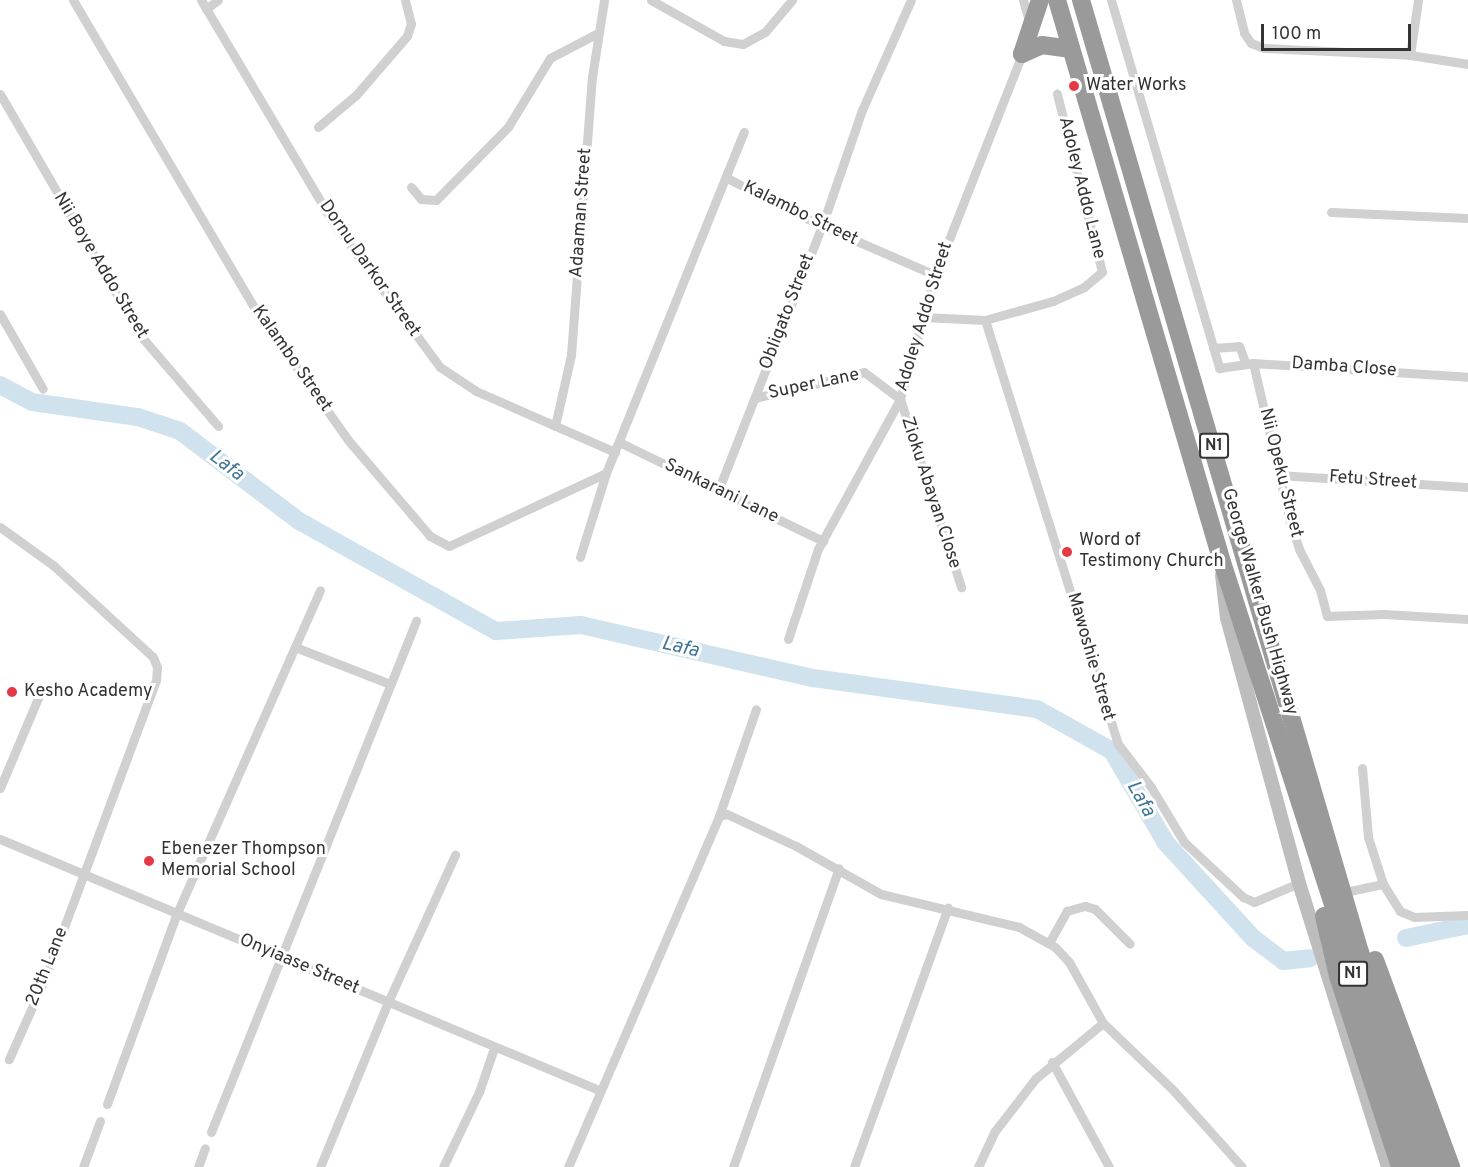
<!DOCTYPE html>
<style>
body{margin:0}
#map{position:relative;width:1468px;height:1167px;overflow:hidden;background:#fff;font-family:Overpass,sans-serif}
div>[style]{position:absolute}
.river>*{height:18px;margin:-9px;padding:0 9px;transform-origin:9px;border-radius:9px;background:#cfe2ee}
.street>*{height:9px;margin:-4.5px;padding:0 4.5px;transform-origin:4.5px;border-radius:4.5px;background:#d0d0d0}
.secondary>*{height:14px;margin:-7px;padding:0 7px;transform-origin:7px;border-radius:7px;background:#bdbdbd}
.highway>*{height:18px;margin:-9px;padding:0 9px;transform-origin:9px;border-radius:9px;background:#9a9a9a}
.dots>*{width:16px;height:16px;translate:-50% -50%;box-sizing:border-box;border:3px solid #fff;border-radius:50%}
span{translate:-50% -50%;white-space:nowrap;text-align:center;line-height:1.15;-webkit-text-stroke:6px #fff;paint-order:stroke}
.shield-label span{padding:2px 4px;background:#fff;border:2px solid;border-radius:4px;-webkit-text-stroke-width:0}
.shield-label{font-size:16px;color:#333;font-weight:700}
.poi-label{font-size:18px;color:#333}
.left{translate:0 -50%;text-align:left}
.street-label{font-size:18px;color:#333}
.water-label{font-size:20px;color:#3f7597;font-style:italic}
.scale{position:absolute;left:1261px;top:24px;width:150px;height:27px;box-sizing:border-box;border:3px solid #333;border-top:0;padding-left:8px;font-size:18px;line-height:21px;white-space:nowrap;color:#333;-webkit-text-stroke:4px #fff;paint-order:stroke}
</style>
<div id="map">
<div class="river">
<div style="left:0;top:385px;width:36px;rotate:28deg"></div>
<div style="left:32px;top:402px;width:107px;rotate:8.1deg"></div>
<div style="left:138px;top:417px;width:44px;rotate:18.4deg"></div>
<div style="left:180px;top:431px;width:149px;rotate:37.1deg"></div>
<div style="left:299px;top:521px;width:226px;rotate:29.2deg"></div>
<div style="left:496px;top:631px;width:85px;rotate:-4deg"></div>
<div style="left:581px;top:625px;width:238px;rotate:12.9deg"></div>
<div style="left:813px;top:678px;width:226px;rotate:7.9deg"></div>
<div style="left:1037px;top:709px;width:86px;rotate:29.2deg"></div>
<div style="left:1112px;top:751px;width:107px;rotate:59.6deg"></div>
<div style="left:1166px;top:843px;width:129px;rotate:47.5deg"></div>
<div style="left:1253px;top:938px;width:38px;rotate:37deg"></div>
<div style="left:1283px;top:961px;width:27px;rotate:-6deg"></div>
<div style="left:1406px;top:938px;width:63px;rotate:-11.8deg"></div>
</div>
<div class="street">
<div style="left:73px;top:0;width:356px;rotate:59.5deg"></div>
<div style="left:254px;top:307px;width:163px;rotate:54.7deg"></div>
<div style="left:348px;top:440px;width:126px;rotate:49.5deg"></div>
<div style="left:430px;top:536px;width:21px;rotate:28deg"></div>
<div style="left:449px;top:546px;width:173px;rotate:-24.9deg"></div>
<div style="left:201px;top:0;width:258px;rotate:59.3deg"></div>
<div style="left:333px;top:222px;width:180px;rotate:53.6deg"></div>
<div style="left:440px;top:367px;width:43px;rotate:33.7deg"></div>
<div style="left:476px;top:391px;width:152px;rotate:23.7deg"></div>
<div style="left:651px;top:0;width:84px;rotate:29.3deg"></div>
<div style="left:724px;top:41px;width:19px;rotate:9deg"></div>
<div style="left:743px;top:44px;width:25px;rotate:-29deg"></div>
<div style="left:765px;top:32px;width:42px;rotate:-49.8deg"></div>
<div style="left:1023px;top:0;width:25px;rotate:74deg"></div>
<div style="left:1111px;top:0;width:384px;rotate:73.6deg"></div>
<div style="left:1219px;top:368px;width:34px;rotate:-8deg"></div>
<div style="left:1253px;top:363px;width:215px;rotate:3.7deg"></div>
<div style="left:1236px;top:0;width:34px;rotate:76deg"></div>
<div style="left:1244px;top:33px;width:12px;rotate:55deg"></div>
<div style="left:1251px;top:43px;width:14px;rotate:21deg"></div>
<div style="left:1264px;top:48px;width:146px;rotate:2.7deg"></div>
<div style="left:1410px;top:55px;width:59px;rotate:8.8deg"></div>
<div style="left:206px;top:9px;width:15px;rotate:-37deg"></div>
<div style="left:1410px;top:55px;width:56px;rotate:-81.7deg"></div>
<div style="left:0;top:94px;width:279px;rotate:59.8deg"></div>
<div style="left:140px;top:335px;width:120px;rotate:49.4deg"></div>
<div style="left:318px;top:127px;width:50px;rotate:-40.1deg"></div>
<div style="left:356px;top:95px;width:78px;rotate:-49.2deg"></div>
<div style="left:407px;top:36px;width:13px;rotate:-72deg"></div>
<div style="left:411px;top:24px;width:25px;rotate:-104deg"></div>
<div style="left:727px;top:178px;width:106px;rotate:26.8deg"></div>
<div style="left:822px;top:226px;width:123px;rotate:23.4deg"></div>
<div style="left:411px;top:187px;width:16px;rotate:50deg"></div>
<div style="left:421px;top:199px;width:15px;rotate:4deg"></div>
<div style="left:436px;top:200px;width:103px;rotate:-45.4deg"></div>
<div style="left:508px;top:127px;width:81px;rotate:-58.7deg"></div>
<div style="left:550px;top:58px;width:54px;rotate:-27.5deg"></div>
<div style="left:1331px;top:212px;width:137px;rotate:2.5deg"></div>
<div style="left:0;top:314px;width:86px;rotate:60.2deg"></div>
<div style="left:923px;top:317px;width:62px;rotate:2.8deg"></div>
<div style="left:985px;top:320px;width:71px;rotate:-15.6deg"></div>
<div style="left:1053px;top:301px;width:34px;rotate:-24deg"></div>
<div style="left:1084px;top:287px;width:23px;rotate:-40deg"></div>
<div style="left:1102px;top:272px;width:184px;rotate:-104.2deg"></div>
<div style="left:985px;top:320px;width:444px;rotate:72.6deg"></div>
<div style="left:1118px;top:744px;width:54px;rotate:52.5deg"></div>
<div style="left:1151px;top:787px;width:64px;rotate:59deg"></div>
<div style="left:1184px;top:842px;width:81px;rotate:43deg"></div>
<div style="left:1243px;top:897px;width:12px;rotate:24deg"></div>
<div style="left:1254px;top:902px;width:49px;rotate:-22.9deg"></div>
<div style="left:1213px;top:348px;width:26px;rotate:-4deg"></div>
<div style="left:1239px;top:346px;width:19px;rotate:69deg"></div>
<div style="left:1253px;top:363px;width:159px;rotate:76.9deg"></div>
<div style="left:1289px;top:518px;width:33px;rotate:72deg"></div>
<div style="left:1299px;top:549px;width:46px;rotate:62.9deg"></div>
<div style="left:1320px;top:590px;width:27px;rotate:75deg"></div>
<div style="left:1327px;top:616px;width:57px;rotate:-2deg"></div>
<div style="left:1384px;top:614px;width:84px;rotate:3.4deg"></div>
<div style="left:755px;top:398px;width:112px;rotate:-13.4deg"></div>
<div style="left:864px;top:372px;width:45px;rotate:36.9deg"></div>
<div style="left:900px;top:399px;width:198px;rotate:72deg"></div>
<div style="left:555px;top:426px;width:73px;rotate:-77.3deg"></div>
<div style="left:571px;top:355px;width:279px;rotate:-85.7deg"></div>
<div style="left:592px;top:77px;width:78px;rotate:-81.1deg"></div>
<div style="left:619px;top:442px;width:227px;rotate:25.9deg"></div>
<div style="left:1278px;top:475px;width:190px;rotate:3.6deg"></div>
<div style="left:718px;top:491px;width:285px;rotate:-68.6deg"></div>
<div style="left:822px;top:226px;width:123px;rotate:-71deg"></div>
<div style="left:862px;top:110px;width:120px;rotate:-66deg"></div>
<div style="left:0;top:527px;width:67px;rotate:35.8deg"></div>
<div style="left:54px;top:566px;width:134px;rotate:42.6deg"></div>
<div style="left:153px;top:657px;width:11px;rotate:68deg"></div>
<div style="left:157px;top:667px;width:13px;rotate:94deg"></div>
<div style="left:156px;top:680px;width:318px;rotate:110.4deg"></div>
<div style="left:45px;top:978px;width:89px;rotate:114deg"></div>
<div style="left:580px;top:557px;width:88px;rotate:-72.8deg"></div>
<div style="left:606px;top:473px;width:368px;rotate:-68deg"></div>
<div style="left:788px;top:639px;width:95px;rotate:-71.6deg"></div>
<div style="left:818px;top:549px;width:171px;rotate:-61.3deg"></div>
<div style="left:900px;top:399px;width:129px;rotate:-74.2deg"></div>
<div style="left:935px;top:275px;width:238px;rotate:-68.5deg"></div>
<div style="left:295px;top:647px;width:102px;rotate:21.3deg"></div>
<div style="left:1362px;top:768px;width:69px;rotate:85deg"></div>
<div style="left:1368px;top:837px;width:49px;rotate:72.3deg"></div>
<div style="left:1383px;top:884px;width:32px;rotate:58deg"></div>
<div style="left:1400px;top:911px;width:15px;rotate:23deg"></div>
<div style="left:1414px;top:917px;width:54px;rotate:-2.1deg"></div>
<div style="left:0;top:788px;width:98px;rotate:-67.1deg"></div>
<div style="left:719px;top:816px;width:8px;rotate:-14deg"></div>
<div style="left:727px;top:814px;width:76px;rotate:24.9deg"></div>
<div style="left:796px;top:846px;width:98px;rotate:29.5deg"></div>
<div style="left:881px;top:894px;width:142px;rotate:13.4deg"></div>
<div style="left:1019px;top:927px;width:41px;rotate:29.1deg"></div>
<div style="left:1055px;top:947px;width:21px;rotate:47deg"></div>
<div style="left:1069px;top:962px;width:70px;rotate:60.9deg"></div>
<div style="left:1103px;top:1023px;width:97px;rotate:43.7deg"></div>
<div style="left:1173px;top:1090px;width:103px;rotate:48.1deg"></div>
<div style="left:0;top:839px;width:649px;rotate:22.74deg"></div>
<div style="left:1345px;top:892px;width:39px;rotate:-12deg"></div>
<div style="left:1049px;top:943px;width:37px;rotate:-61deg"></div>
<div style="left:1067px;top:911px;width:19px;rotate:-16deg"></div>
<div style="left:1085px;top:906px;width:10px;rotate:17deg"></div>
<div style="left:1095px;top:909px;width:49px;rotate:45deg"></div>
<div style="left:1052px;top:1062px;width:119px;rotate:61.5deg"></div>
<div style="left:107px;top:1104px;width:203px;rotate:-69.9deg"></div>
<div style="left:177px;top:913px;width:353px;rotate:-66.1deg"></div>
<div style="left:211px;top:1132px;width:551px;rotate:-68.14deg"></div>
<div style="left:83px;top:1167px;width:49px;rotate:-69.7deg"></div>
<div style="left:198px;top:1167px;width:20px;rotate:-70deg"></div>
<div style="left:320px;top:1167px;width:178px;rotate:-67.6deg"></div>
<div style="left:388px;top:1002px;width:162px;rotate:-65.5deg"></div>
<div style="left:443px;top:1167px;width:83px;rotate:-64.4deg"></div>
<div style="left:479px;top:1092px;width:46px;rotate:-71.2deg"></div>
<div style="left:568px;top:1167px;width:382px;rotate:-66.7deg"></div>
<div style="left:719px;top:816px;width:113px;rotate:-70.9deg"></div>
<div style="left:733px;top:1167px;width:317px;rotate:-70.5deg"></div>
<div style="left:854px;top:1167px;width:276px;rotate:-70.1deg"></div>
<div style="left:978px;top:1167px;width:40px;rotate:-65deg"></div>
<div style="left:995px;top:1131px;width:66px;rotate:-52.4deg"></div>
<div style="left:1035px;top:1079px;width:88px;rotate:-39.5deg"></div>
</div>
<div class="secondary">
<div style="left:1222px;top:575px;width:43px;rotate:83.4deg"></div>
<div style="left:1227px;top:618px;width:275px;rotate:74.8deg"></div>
<div style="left:1299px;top:883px;width:298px;rotate:72.6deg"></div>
</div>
<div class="highway">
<div style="left:1057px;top:0;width:586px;rotate:73.64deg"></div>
<div style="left:1222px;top:562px;width:636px;rotate:72.05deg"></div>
<div style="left:1081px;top:0;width:992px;rotate:73.67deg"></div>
<div style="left:1360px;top:952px;width:227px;rotate:71.2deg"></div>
<div style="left:1022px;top:54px;width:57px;rotate:-71.6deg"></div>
<div style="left:1022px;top:54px;width:22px;rotate:-24deg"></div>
<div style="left:1042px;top:45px;width:29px;rotate:8deg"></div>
<div style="left:1324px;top:916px;width:62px;rotate:76.9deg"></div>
<div style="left:1338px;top:976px;width:201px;rotate:72deg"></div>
<div style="left:1375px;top:960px;width:221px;rotate:69.8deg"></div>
</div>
<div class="dots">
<div style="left:1074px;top:86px;background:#e63946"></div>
<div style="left:1067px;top:552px;background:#e63946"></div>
<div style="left:12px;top:692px;background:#e63946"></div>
<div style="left:149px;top:861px;background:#e63946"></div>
</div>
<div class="shield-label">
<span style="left:1214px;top:446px">N1</span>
<span style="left:1353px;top:974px">N1</span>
</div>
<div class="poi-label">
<span class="left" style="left:1086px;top:86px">Water Works</span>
<span class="left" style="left:1079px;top:552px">Word of<br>Testimony Church</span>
<span class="left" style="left:24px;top:692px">Kesho Academy</span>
<span class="left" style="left:161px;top:861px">Ebenezer Thompson<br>Memorial School</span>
</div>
<div class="street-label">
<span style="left:1081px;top:188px;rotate:76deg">Adoley Addo Lane</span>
<span style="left:582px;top:213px;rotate:-86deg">Adaaman Street</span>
<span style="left:800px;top:214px;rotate:26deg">Kalambo Street</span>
<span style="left:100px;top:266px;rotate:59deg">Nii Boye Addo Street</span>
<span style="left:369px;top:269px;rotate:55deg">Dornu Darkor Street</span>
<span style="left:788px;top:312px;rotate:-69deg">Obligato Street</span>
<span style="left:925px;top:317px;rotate:-73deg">Adoley Addo Street</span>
<span style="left:291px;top:359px;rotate:55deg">Kalambo Street</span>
<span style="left:1344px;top:368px;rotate:4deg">Damba Close</span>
<span style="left:814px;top:385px;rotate:-12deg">Super Lane</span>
<span style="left:1280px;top:473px;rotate:76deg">Nii Opeku Street</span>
<span style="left:1373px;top:481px;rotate:4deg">Fetu Street</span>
<span style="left:721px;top:492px;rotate:26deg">Sankarani Lane</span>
<span style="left:930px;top:493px;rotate:72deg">Zioku Abayan Close</span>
<span style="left:1259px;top:602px;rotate:74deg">George Walker Bush Highway</span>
<span style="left:1090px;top:657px;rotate:74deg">Mawoshie Street</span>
<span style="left:299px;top:965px;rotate:23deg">Onyiaase Street</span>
<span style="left:48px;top:967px;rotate:-68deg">20th Lane</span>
</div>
<div class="water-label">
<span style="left:226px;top:466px;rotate:37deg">Lafa</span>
<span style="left:680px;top:648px;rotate:13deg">Lafa</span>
<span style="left:1140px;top:799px;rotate:60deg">Lafa</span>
</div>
<div class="scale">100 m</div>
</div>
